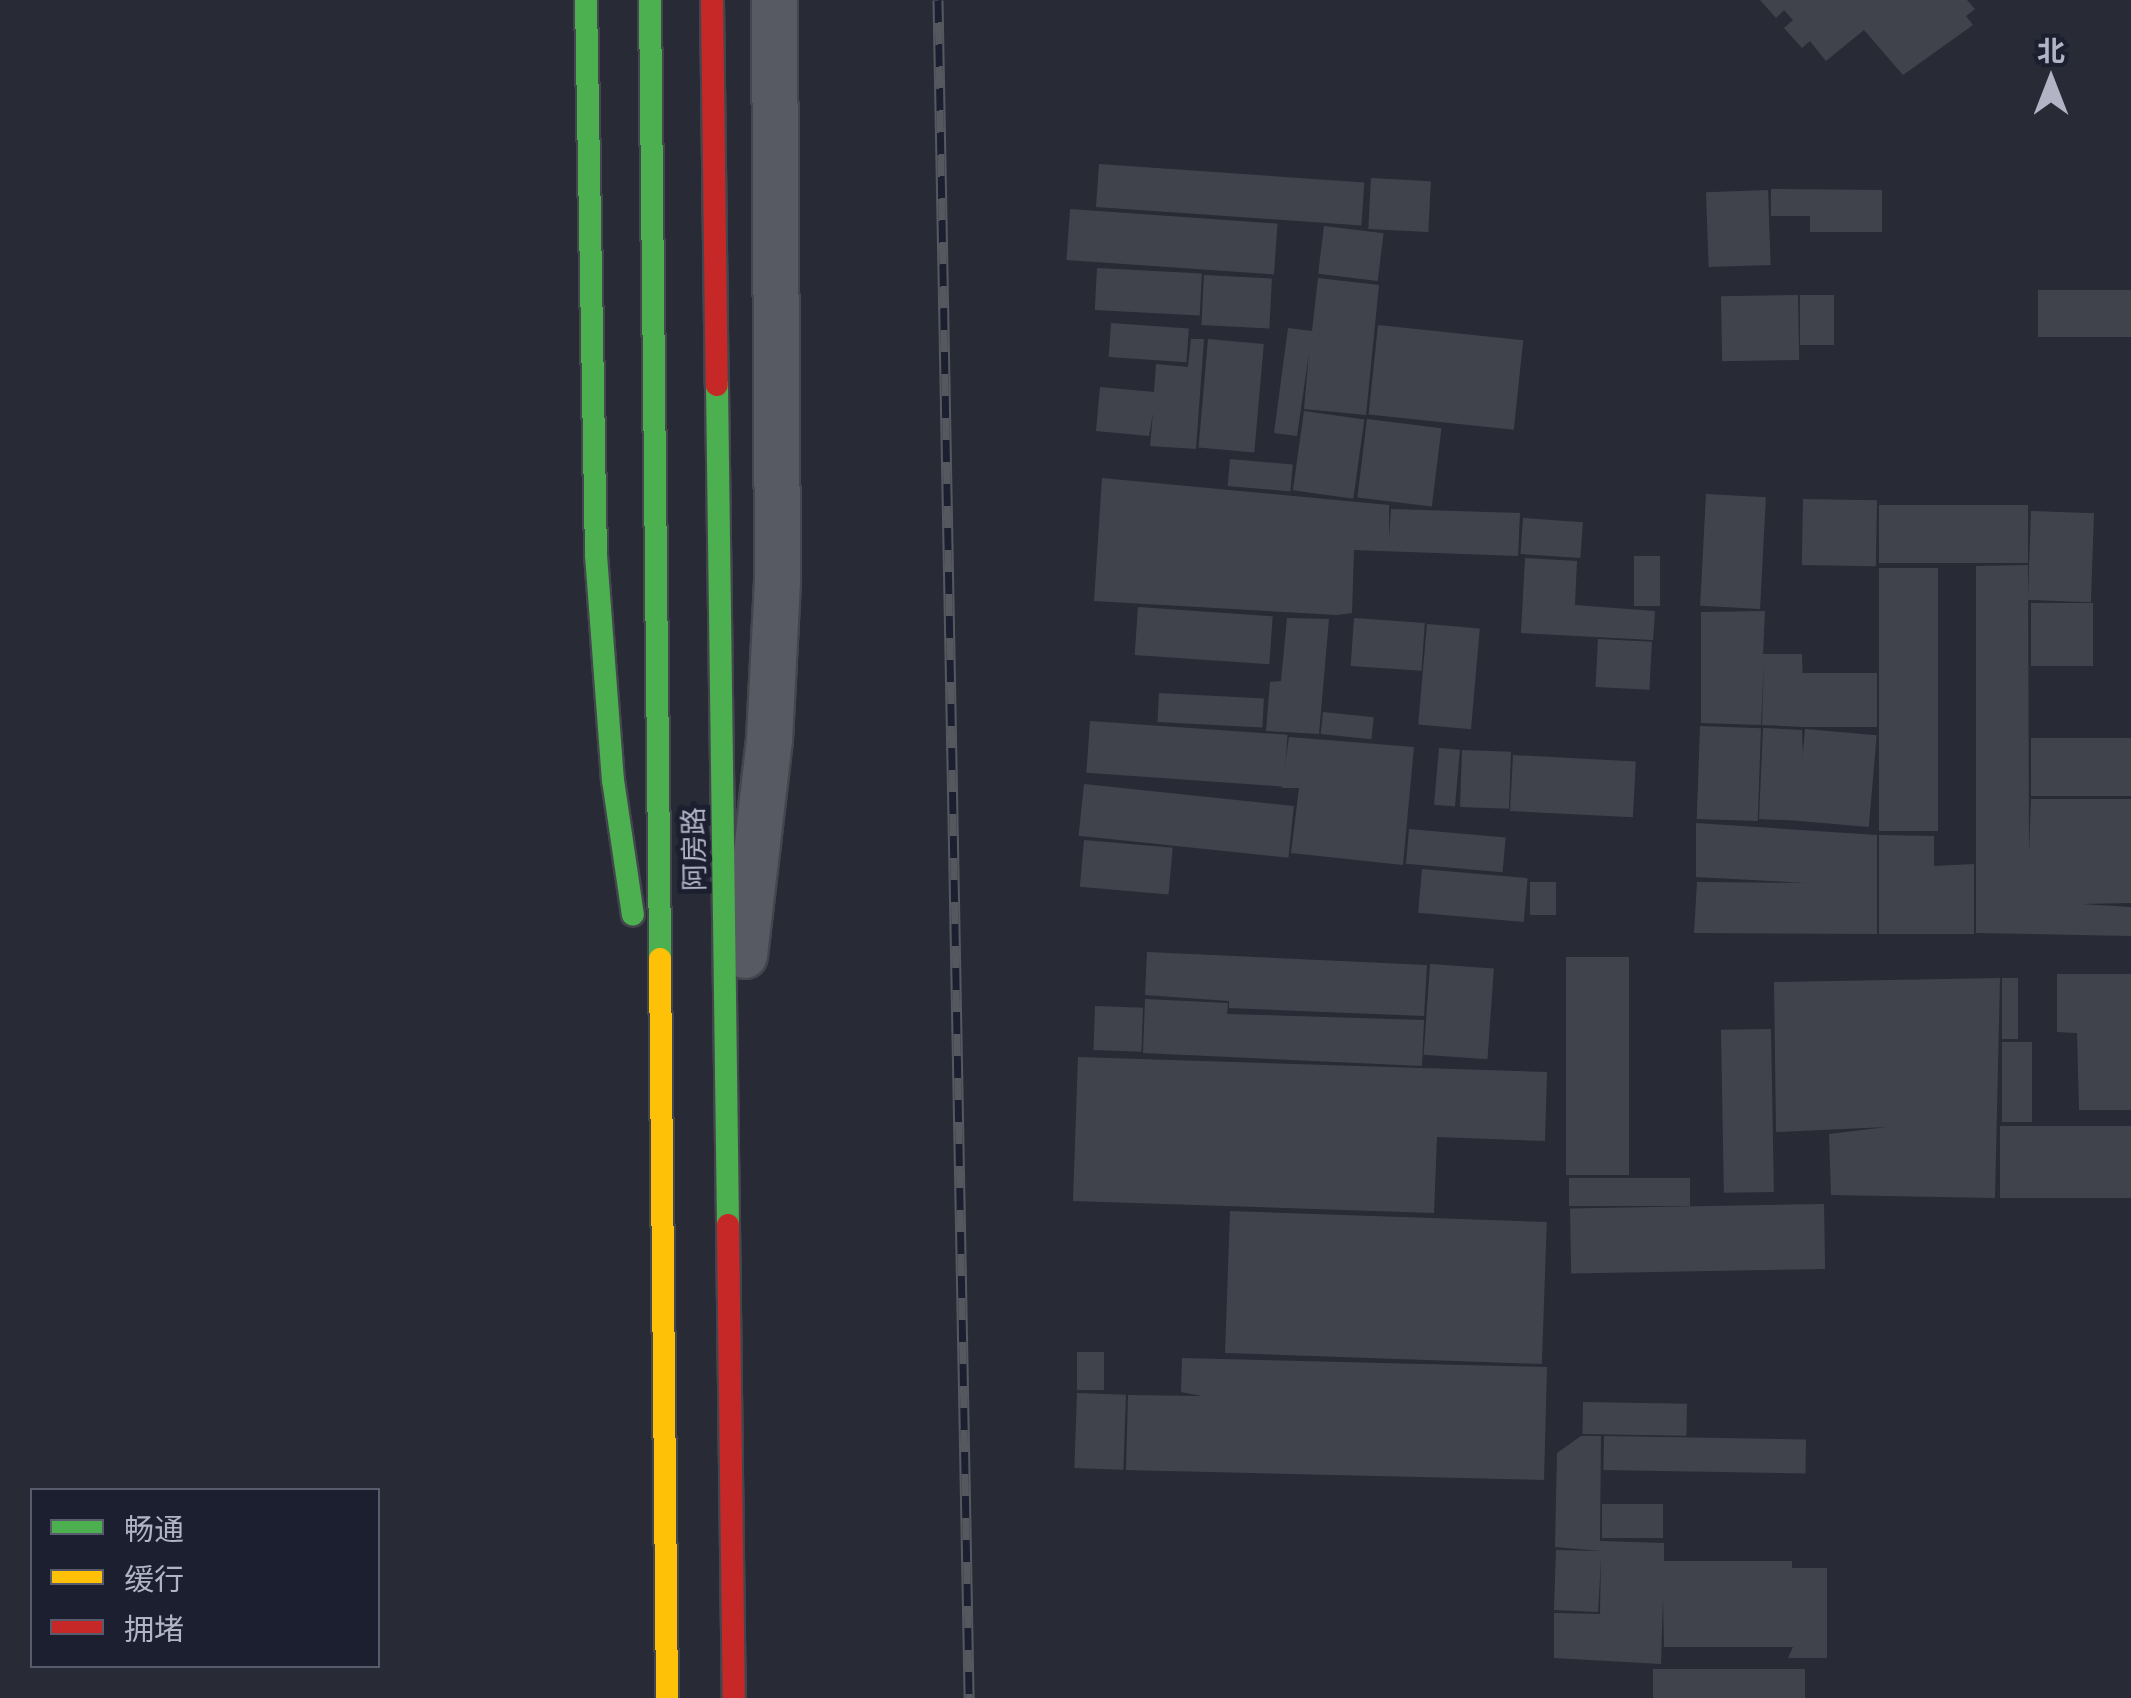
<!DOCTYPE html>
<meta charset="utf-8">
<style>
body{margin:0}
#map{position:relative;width:2131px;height:1698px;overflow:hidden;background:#282a35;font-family:Barlow,"Noto Sans SC",sans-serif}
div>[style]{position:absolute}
.building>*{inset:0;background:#41434c;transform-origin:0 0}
.roads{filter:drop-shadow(2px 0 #44464e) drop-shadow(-2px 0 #44464e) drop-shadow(0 2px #44464e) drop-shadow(0 -2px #44464e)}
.street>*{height:45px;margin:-22.5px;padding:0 22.5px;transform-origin:22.5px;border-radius:22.5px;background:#575963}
.fast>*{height:22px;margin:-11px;padding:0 11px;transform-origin:11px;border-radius:11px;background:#4caf50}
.slow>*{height:22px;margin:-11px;padding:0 11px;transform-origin:11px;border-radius:11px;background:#ffc107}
.jam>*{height:22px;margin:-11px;padding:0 11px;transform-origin:11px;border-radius:11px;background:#c62828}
.rail>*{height:11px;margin-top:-5.5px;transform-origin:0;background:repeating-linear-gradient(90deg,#1c1f2f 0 22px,#565860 0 44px);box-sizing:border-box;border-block:2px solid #565860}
span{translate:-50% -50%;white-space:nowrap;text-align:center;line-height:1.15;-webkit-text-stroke:10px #1c1f2f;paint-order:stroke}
.street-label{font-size:28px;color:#b2b4c6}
.legend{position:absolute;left:30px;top:1488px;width:350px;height:180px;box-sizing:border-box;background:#1c1f2f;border:2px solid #585b6b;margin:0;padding:12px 18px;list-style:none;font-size:30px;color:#b2b4c6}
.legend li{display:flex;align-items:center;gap:20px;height:50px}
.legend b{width:50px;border:2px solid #585b6b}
.north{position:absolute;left:2001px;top:30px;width:100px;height:100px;-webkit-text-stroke:8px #1c1f2f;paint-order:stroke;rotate:0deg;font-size:28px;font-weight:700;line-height:40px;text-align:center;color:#b2b4c6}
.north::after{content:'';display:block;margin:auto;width:35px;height:45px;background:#b2b4c6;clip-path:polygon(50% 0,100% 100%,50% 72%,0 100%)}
</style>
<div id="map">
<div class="building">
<div style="clip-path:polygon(1760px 0,1967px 0,1975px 9px,1966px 16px,1973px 25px,1903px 75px,1864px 30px,1826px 61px,1810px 41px,1802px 48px,1784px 28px,1793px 20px,1784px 10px,1776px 18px)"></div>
<div style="left:1099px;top:164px;width:266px;height:43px;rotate:4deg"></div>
<div style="left:1371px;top:178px;width:60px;height:51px;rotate:3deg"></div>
<div style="clip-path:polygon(1771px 189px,1882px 190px,1882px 232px,1810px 232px,1810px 216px,1771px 216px)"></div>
<div style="left:1768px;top:190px;width:75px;height:62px;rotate:88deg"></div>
<div style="left:1070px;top:209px;width:208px;height:51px;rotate:4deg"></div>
<div style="left:1324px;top:226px;width:60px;height:48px;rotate:7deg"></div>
<div style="left:1097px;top:268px;width:105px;height:42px;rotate:3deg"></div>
<div style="left:1204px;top:275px;width:68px;height:50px;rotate:3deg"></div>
<div style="clip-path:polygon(1318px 278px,1379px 285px,1366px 415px,1304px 409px,1309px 353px,1297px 436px,1274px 433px,1288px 328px,1312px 331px)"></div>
<div style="left:2038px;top:290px;width:93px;height:47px"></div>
<div style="left:1798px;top:295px;width:65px;height:77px;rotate:89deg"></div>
<div style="left:1800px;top:295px;width:34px;height:50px"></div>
<div style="left:1111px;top:323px;width:78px;height:34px;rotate:4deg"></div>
<div style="left:1378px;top:325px;width:146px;height:90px;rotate:6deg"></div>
<div style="clip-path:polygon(1191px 339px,1204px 339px,1196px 449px,1150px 446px,1153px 413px,1149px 436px,1096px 431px,1100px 387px,1154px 392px,1156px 364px,1188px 367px)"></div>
<div style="left:1208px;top:339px;width:56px;height:109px;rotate:5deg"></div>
<div style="left:1304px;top:411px;width:61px;height:80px;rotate:8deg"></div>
<div style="left:1367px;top:419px;width:75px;height:79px;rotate:7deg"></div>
<div style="left:1230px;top:459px;width:63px;height:27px;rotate:5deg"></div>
<div style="clip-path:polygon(1102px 478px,1389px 505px,1389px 539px,1391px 509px,1520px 513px,1518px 556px,1354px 550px,1352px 613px,1337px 615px,1094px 601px)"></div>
<div style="left:1706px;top:494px;width:60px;height:112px;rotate:3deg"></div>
<div style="left:1803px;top:499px;width:74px;height:66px;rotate:1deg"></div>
<div style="left:1879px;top:505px;width:149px;height:58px"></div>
<div style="left:2031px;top:511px;width:63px;height:89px;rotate:2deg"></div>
<div style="left:1523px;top:518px;width:60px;height:36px;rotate:4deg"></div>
<div style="left:1634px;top:556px;width:26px;height:50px"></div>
<div style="clip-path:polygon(1525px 558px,1577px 561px,1575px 605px,1655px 611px,1653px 640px,1521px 633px)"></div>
<div style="clip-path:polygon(2028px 565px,2029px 854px,2031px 799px,2131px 799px,2131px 903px,2081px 904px,2131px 907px,2131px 936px,1976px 933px,1976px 566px)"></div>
<div style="left:1879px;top:568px;width:59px;height:263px"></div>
<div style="left:2031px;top:603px;width:62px;height:63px"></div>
<div style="left:1138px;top:607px;width:135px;height:48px;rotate:4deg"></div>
<div style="clip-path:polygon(1765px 611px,1763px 654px,1802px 654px,1804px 727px,1762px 725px,1764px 660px,1761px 725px,1701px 723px,1701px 612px)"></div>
<div style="clip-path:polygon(1287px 618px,1329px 619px,1319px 734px,1266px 731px,1270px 682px,1281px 681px)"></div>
<div style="left:1354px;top:618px;width:71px;height:48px;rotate:4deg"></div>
<div style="left:1427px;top:624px;width:53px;height:101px;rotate:5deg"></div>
<div style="left:1598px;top:639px;width:54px;height:48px;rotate:3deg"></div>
<div style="left:1802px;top:673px;width:75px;height:54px"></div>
<div style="left:1159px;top:693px;width:105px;height:29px;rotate:3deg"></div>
<div style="left:1323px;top:712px;width:51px;height:22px;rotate:6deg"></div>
<div style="left:1090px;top:721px;width:198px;height:52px;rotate:4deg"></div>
<div style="left:1700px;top:726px;width:61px;height:93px;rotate:2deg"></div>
<div style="clip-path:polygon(1763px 728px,1802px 730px,1805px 821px,1759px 819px)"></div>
<div style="left:1805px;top:729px;width:72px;height:92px;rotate:5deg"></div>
<div style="clip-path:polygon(1289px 737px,1414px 747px,1403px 865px,1291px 853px,1299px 788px,1282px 788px)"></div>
<div style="left:2031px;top:738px;width:100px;height:58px"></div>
<div style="left:1439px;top:748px;width:21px;height:57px;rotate:5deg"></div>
<div style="left:1462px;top:750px;width:49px;height:57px;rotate:2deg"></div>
<div style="left:1513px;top:755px;width:123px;height:56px;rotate:3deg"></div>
<div style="left:1084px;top:784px;width:211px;height:52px;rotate:6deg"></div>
<div style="clip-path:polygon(1696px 823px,1877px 835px,1877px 934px,1694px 933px,1697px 882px,1806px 883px,1696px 877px)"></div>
<div style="left:1409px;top:829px;width:97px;height:35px;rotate:5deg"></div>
<div style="clip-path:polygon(1879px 835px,1934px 836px,1934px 866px,1974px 864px,1974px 934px,1879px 934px)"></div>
<div style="left:1084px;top:840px;width:89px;height:47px;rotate:5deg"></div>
<div style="left:1422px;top:869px;width:106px;height:44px;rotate:5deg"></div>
<div style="left:1530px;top:882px;width:26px;height:33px"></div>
<div style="clip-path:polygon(1147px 952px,1427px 965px,1424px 1016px,1229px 1008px,1229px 1001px,1145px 995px)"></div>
<div style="left:1566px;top:957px;width:63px;height:218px"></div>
<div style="left:1430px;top:964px;width:64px;height:91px;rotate:4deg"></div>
<div style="clip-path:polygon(2057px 974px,2131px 974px,2131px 1110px,2079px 1110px,2077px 1033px,2057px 1032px)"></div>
<div style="clip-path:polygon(2000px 978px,1995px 1198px,1831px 1195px,1829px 1134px,1887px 1127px,1776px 1132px,1774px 982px)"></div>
<div style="left:2002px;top:978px;width:16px;height:61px"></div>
<div style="clip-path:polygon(1145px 999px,1228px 1003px,1227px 1014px,1424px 1020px,1422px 1066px,1143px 1053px)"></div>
<div style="left:1095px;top:1006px;width:48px;height:44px;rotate:2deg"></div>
<div style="left:1771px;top:1029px;width:163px;height:50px;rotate:89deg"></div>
<div style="left:2002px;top:1042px;width:30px;height:80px"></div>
<div style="clip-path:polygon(1078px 1057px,1547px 1072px,1545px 1141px,1437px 1137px,1434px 1213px,1073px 1201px)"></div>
<div style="left:2000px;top:1126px;width:131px;height:72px"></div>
<div style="left:1690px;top:1178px;width:28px;height:121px;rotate:90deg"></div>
<div style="left:1824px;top:1204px;width:65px;height:254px;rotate:89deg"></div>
<div style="left:1230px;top:1211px;width:317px;height:142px;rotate:2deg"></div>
<div style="left:1077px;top:1352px;width:27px;height:38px"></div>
<div style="clip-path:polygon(1182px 1358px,1547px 1367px,1544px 1480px,1126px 1470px,1128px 1395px,1202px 1396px,1181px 1392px)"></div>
<div style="left:1077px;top:1393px;width:49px;height:75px;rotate:2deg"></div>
<div style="left:1583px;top:1402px;width:104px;height:32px;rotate:1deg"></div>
<div style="clip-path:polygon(1581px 1436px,1601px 1436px,1600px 1541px,1664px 1543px,1664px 1561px,1792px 1561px,1792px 1568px,1827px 1568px,1827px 1658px,1788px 1658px,1793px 1647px,1664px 1647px,1663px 1597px,1661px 1664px,1554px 1658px,1554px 1613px,1600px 1614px,1601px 1559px,1598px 1612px,1554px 1610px,1556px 1550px,1601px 1551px,1555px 1547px,1557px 1453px)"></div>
<div style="left:1604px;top:1436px;width:202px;height:34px;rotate:1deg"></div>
<div style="left:1602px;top:1504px;width:61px;height:34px"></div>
<div style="left:1653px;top:1669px;width:152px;height:29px"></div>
</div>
<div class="roads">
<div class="street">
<div style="left:744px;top:955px;width:217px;rotate:-83.4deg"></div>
<div style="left:769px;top:739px;width:160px;rotate:-87.1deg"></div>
<div style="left:777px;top:579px;width:579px;rotate:-90.3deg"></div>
</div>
<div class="fast">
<div style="left:586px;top:0;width:555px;rotate:88.97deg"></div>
<div style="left:596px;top:555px;width:226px;rotate:85.7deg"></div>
<div style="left:613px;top:780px;width:136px;rotate:81.6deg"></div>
<div style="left:650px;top:0;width:959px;rotate:89.4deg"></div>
<div style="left:717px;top:385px;width:840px;rotate:89.25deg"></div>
</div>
<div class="slow">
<div style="left:660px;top:959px;width:739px;rotate:89.46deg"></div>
</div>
<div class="jam">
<div style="left:712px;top:0;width:385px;rotate:89.3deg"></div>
<div style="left:728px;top:1225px;width:473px;rotate:89.3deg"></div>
</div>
</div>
<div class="rail">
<div style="left:938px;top:0;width:1698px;rotate:88.95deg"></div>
</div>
<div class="street-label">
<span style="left:693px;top:849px;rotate:-91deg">阿房路</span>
</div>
<ul class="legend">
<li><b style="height:12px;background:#4caf50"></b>畅通</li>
<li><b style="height:12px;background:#ffc107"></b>缓行</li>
<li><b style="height:12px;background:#c62828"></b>拥堵</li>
</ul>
<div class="north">北</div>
</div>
